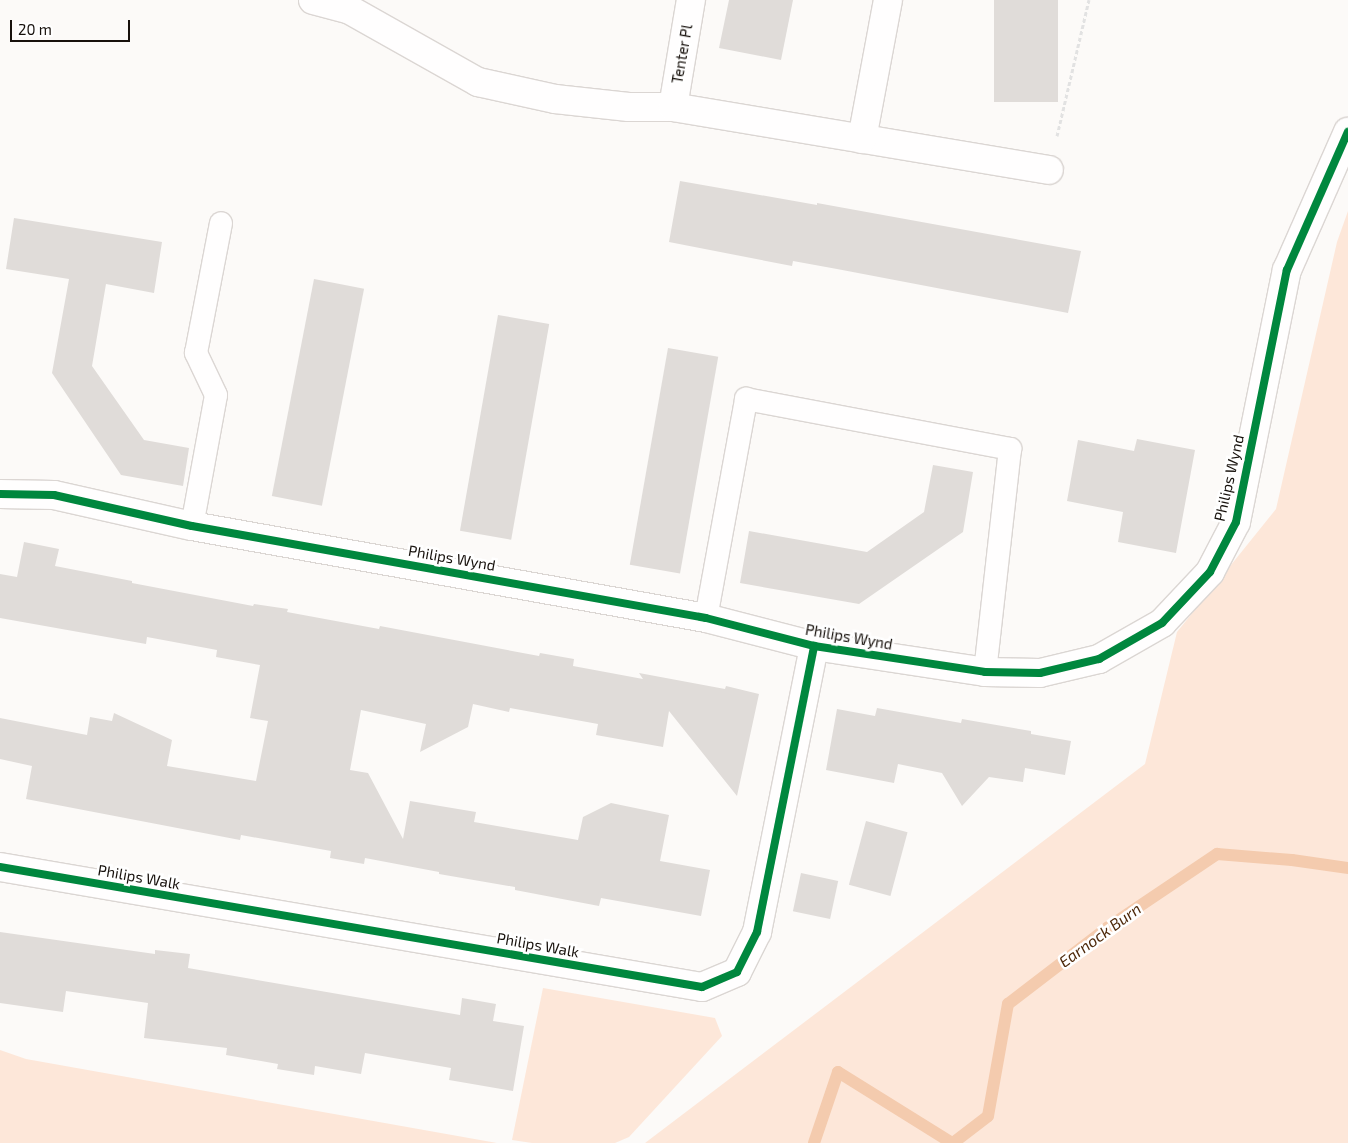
<!DOCTYPE html>
<style>
body{margin:0}
#map{position:relative;width:1348px;height:1143px;overflow:hidden;background:#fcfaf8;font-family:"Exo 2",sans-serif}
div>[style]{position:absolute}
.green>*{inset:0;background:#fde7d9}
.stream>*{height:12px;margin:-6px;padding:0 6px;transform-origin:6px;border-radius:6px;background:#f4cbae}
.building>*{inset:0;background:#e0dcd9;transform-origin:0 0}
.path>*{height:3px;margin-top:-1.5px;transform-origin:0;background:repeating-linear-gradient(90deg,#e2e2e2 0 4px,transparent 0 6.5px)}
.roads{filter:drop-shadow(1px 0 #dbd6d3) drop-shadow(-1px 0 #dbd6d3) drop-shadow(0 1px #dbd6d3) drop-shadow(0 -1px #dbd6d3)}
.lane>*{height:22px;margin:-11px;padding:0 11px;transform-origin:11px;border-radius:11px;background:#fffefe}
.street>*{height:28px;margin:-14px;padding:0 14px;transform-origin:14px;border-radius:14px;background:#fffefe}
.cycleway>*{height:8px;margin:-4px;padding:0 4px;transform-origin:4px;border-radius:4px;background:#00873e}
span{translate:-50% -50%;white-space:nowrap;text-align:center;line-height:1.15;-webkit-text-stroke:5px #fff;paint-order:stroke}
.street-label{font-size:15px;color:#17110c}
.water-label{font-size:16px;color:#4e290a;font-style:italic}
.scale{position:absolute;left:10px;top:20px;width:120px;height:22px;box-sizing:border-box;border:2px solid #17110c;border-top:0;padding-left:6px;font-size:15px;line-height:18px;white-space:nowrap;color:#17110c;-webkit-text-stroke:4px #fff;paint-order:stroke}
</style>
<div id="map">
<div class="green">
<div style="clip-path:polygon(1348px 211px,1348px 1143px,645px 1143px,1145px 764px,1177px 632px,1276px 509px,1337px 242px)"></div>
<div style="clip-path:polygon(543px 988px,715px 1018px,722px 1036px,629px 1137px,615px 1143px,532px 1143px,512px 1140px)"></div>
<div style="clip-path:polygon(0 1050px,26px 1059px,497px 1143px,0 1143px)"></div>
</div>
<div class="stream">
<div style="left:814px;top:1143px;width:75px;rotate:-71.3deg"></div>
<div style="left:838px;top:1072px;width:134px;rotate:31.9deg"></div>
<div style="left:953px;top:1143px;width:44px;rotate:-37.6deg"></div>
<div style="left:988px;top:1116px;width:114px;rotate:-79.9deg"></div>
<div style="left:1008px;top:1004px;width:125px;rotate:-37.5deg"></div>
<div style="left:1107px;top:928px;width:133px;rotate:-33.9deg"></div>
<div style="left:1217px;top:854px;width:75px;rotate:4.6deg"></div>
<div style="left:1292px;top:860px;width:57px;rotate:8.1deg"></div>
</div>
<div class="building">
<div style="clip-path:polygon(729px 0,793px 0,781px 60px,719px 48px)"></div>
<div style="left:994px;top:0;width:64px;height:102px"></div>
<div style="clip-path:polygon(680px 181px,817px 205px,817px 203px,1081px 251px,1068px 313px,837px 269px,793px 261px,792px 266px,669px 242px)"></div>
<div style="clip-path:polygon(14px 218px,162px 242px,154px 293px,106px 284px,92px 366px,144px 440px,189px 448px,183px 486px,121px 475px,52px 373px,69px 279px,6px 269px)"></div>
<div style="left:314px;top:279px;width:51px;height:221px;rotate:11deg"></div>
<div style="left:498px;top:315px;width:52px;height:219px;rotate:10deg"></div>
<div style="left:668px;top:348px;width:51px;height:220px;rotate:10deg"></div>
<div style="clip-path:polygon(1137px 439px,1195px 450px,1176px 553px,1118px 542px,1123px 512px,1067px 501px,1078px 440px,1134px 451px)"></div>
<div style="clip-path:polygon(933px 465px,973px 472px,963px 532px,859px 604px,740px 583px,749px 531px,867px 552px,924px 512px)"></div>
<div style="clip-path:polygon(24px 542px,59px 549px,55px 566px,132px 581px,132px 583px,253px 606px,254px 604px,288px 609px,287px 612px,379px 629px,380px 626px,539px 656px,540px 653px,574px 659px,573px 666px,643px 679px,639px 673px,725px 689px,726px 686px,759px 694px,737px 796px,669px 711px,663px 747px,596px 735px,598px 724px,510px 708px,509px 712px,473px 704px,468px 727px,420px 752px,426px 724px,361px 710px,350px 770px,368px 773px,403px 839px,410px 801px,476px 812px,474px 822px,578px 840px,583px 817px,611px 803px,669px 815px,660px 861px,710px 870px,701px 916px,601px 898px,599px 906px,515px 890px,515px 887px,439px 874px,439px 872px,365px 858px,364px 864px,330px 858px,331px 851px,241px 835px,240px 840px,26px 799px,32px 766px,0 759px,0 718px,87px 735px,90px 717px,112px 721px,114px 713px,172px 740px,167px 766px,256px 781px,268px 721px,250px 718px,260px 665px,216px 657px,217px 650px,147px 637px,146px 644px,0 618px,0 574px,17px 577px)"></div>
<div style="clip-path:polygon(877px 708px,961px 723px,962px 719px,1031px 731px,1031px 734px,1071px 741px,1065px 775px,1025px 768px,1023px 782px,989px 777px,962px 806px,942px 773px,898px 764px,894px 783px,826px 770px,837px 709px,875px 716px)"></div>
<div style="left:866px;top:821px;width:43px;height:66px;rotate:15deg"></div>
<div style="left:801px;top:873px;width:38px;height:39px;rotate:12deg"></div>
<div style="clip-path:polygon(0 932px,155px 954px,155px 950px,190px 954px,188px 968px,460px 1015px,462px 998px,496px 1004px,493px 1021px,524px 1026px,513px 1091px,449px 1080px,451px 1068px,365px 1053px,361px 1074px,315px 1066px,314px 1075px,277px 1069px,278px 1064px,226px 1055px,227px 1048px,144px 1038px,148px 1003px,66px 991px,63px 1012px,0 1003px)"></div>
</div>
<div class="path">
<div style="left:1057px;top:136px;width:140px;rotate:-76.8deg"></div>
</div>
<div class="roads">
<div class="lane">
<div style="left:192px;top:526px;width:133px;rotate:-79.6deg"></div>
<div style="left:216px;top:395px;width:47px;rotate:-115.5deg"></div>
<div style="left:196px;top:353px;width:132px;rotate:-79.1deg"></div>
<div style="left:706px;top:618px;width:223px;rotate:-79.6deg"></div>
<div style="left:746px;top:399px;width:269px;rotate:10.7deg"></div>
<div style="left:1010px;top:449px;width:224px;rotate:96.4deg"></div>
</div>
<div class="street">
<div style="left:313px;top:0;width:38px;rotate:15deg"></div>
<div style="left:350px;top:10px;width:147px;rotate:29.4deg"></div>
<div style="left:478px;top:82px;width:79px;rotate:12.4deg"></div>
<div style="left:555px;top:99px;width:74px;rotate:6.2deg"></div>
<div style="left:629px;top:107px;width:44px"></div>
<div style="left:673px;top:107px;width:381px;rotate:9.5deg"></div>
<div style="left:673px;top:107px;width:109px;rotate:-80.5deg"></div>
<div style="left:862px;top:139px;width:141px;rotate:-79.4deg"></div>
<div style="left:0;top:494px;width:54px;rotate:1.1deg"></div>
<div style="left:54px;top:495px;width:141px;rotate:12.7deg"></div>
<div style="left:192px;top:526px;width:522px;rotate:10.15deg"></div>
<div style="left:706px;top:618px;width:112px;rotate:14.5deg"></div>
<div style="left:814px;top:646px;width:173px;rotate:8.6deg"></div>
<div style="left:985px;top:672px;width:55px;rotate:1deg"></div>
<div style="left:1040px;top:673px;width:61px;rotate:-13.3deg"></div>
<div style="left:1099px;top:659px;width:73px;rotate:-29.7deg"></div>
<div style="left:1162px;top:623px;width:70px;rotate:-46.7deg"></div>
<div style="left:1210px;top:572px;width:56px;rotate:-62.5deg"></div>
<div style="left:1236px;top:522px;width:257px;rotate:-78.6deg"></div>
<div style="left:1287px;top:270px;width:151px;rotate:-66.2deg"></div>
<div style="left:0;top:867px;width:712px;rotate:9.7deg"></div>
<div style="left:702px;top:987px;width:38px;rotate:-23deg"></div>
<div style="left:737px;top:972px;width:45px;rotate:-63.4deg"></div>
<div style="left:757px;top:932px;width:292px;rotate:-78.7deg"></div>
</div>
</div>
<div class="cycleway">
<div style="left:0;top:494px;width:54px;rotate:1.1deg"></div>
<div style="left:54px;top:495px;width:141px;rotate:12.7deg"></div>
<div style="left:192px;top:526px;width:522px;rotate:10.15deg"></div>
<div style="left:706px;top:618px;width:112px;rotate:14.5deg"></div>
<div style="left:814px;top:646px;width:173px;rotate:8.6deg"></div>
<div style="left:985px;top:672px;width:55px;rotate:1deg"></div>
<div style="left:1040px;top:673px;width:61px;rotate:-13.3deg"></div>
<div style="left:1099px;top:659px;width:73px;rotate:-29.7deg"></div>
<div style="left:1162px;top:623px;width:70px;rotate:-46.7deg"></div>
<div style="left:1210px;top:572px;width:56px;rotate:-62.5deg"></div>
<div style="left:1236px;top:522px;width:257px;rotate:-78.6deg"></div>
<div style="left:1287px;top:270px;width:151px;rotate:-66.2deg"></div>
<div style="left:0;top:867px;width:712px;rotate:9.7deg"></div>
<div style="left:702px;top:987px;width:38px;rotate:-23deg"></div>
<div style="left:737px;top:972px;width:45px;rotate:-63.4deg"></div>
<div style="left:757px;top:932px;width:292px;rotate:-78.7deg"></div>
</div>
<div class="street-label">
<span style="left:682px;top:54px;rotate:-80deg">Tenter Pl</span>
<span style="left:1229px;top:478px;rotate:-77deg">Philips Wynd</span>
<span style="left:452px;top:558px;rotate:10deg">Philips Wynd</span>
<span style="left:849px;top:637px;rotate:10deg">Philips Wynd</span>
<span style="left:139px;top:877px;rotate:10deg">Philips Walk</span>
<span style="left:538px;top:945px;rotate:10deg">Philips Walk</span>
</div>
<div class="water-label">
<span style="left:1100px;top:935px;rotate:-36deg">Earnock Burn</span>
</div>
<div class="scale">20 m</div>
</div>
